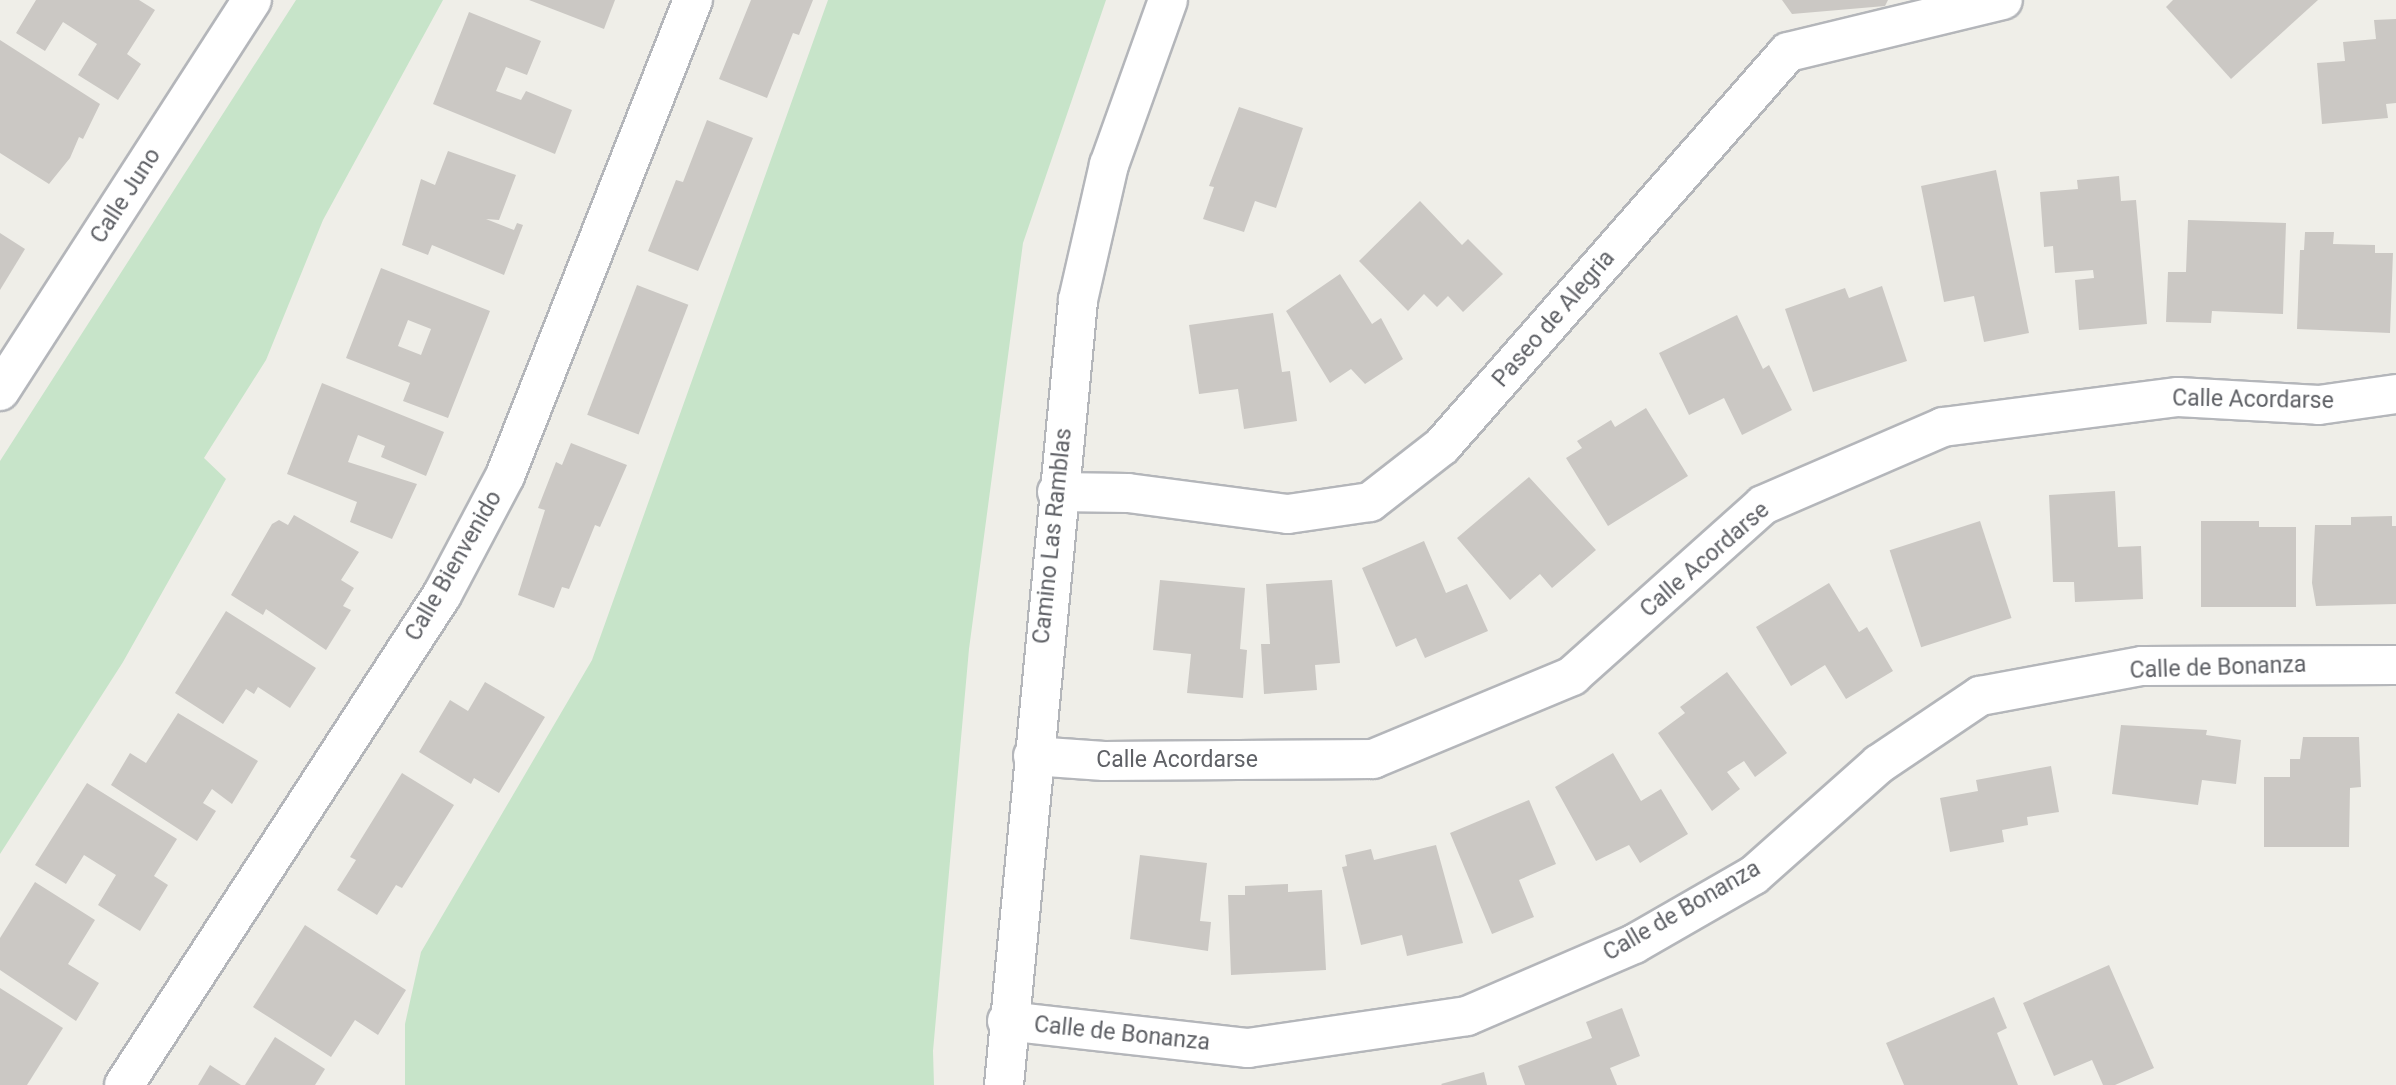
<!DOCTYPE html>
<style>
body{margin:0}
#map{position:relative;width:2396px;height:1085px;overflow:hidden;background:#efeee8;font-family:Roboto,sans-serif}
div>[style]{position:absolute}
.green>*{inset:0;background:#c7e4c9}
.building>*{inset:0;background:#cbc8c4;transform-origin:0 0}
.roads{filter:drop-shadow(2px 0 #b4b6ba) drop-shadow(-2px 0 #b4b6ba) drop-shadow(0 2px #b4b6ba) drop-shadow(0 -2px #b4b6ba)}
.street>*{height:38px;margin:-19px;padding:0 19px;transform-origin:19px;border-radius:19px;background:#fff}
.secondary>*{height:38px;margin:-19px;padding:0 19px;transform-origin:19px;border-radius:19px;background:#fff}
span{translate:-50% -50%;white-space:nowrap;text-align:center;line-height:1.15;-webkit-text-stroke:5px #fff;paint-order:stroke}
.street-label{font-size:23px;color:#5f6166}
</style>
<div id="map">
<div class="green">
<div style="clip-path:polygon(296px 0,443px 0,323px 220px,266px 360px,204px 458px,226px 479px,123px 662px,0 854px,0 461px)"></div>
<div style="clip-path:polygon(828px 0,1106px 0,1023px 243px,969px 649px,933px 1051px,934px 1085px,405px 1085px,405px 1024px,421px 952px,592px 660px)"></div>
</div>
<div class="building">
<div style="clip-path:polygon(36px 0,139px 0,155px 10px,127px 54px,141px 64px,118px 100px,78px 75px,97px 44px,63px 22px,45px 51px,16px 33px)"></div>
<div style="clip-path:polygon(529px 0,615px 0,604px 29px)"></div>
<div style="clip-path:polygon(751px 0,813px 0,799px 35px,793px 33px,767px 98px,719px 79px)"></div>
<div style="clip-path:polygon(1782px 0,1888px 0,1885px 6px,1792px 14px)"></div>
<div style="clip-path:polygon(2173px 0,2318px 0,2231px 79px,2166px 7px)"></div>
<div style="clip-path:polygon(469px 12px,541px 41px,527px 75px,506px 67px,496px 91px,521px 100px,526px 91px,572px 110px,555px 154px,433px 104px)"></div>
<div style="clip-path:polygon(2396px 19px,2396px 103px,2386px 104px,2388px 118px,2322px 124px,2317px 63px,2345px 61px,2343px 42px,2376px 39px,2374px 20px)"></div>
<div style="clip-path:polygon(0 40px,100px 104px,83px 139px,79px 137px,70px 158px,49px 184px,0 153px)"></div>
<div style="clip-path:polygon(1239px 107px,1303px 128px,1276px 208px,1255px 201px,1244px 232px,1203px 219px,1214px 187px,1209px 186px)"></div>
<div style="clip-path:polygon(707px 120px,753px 138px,698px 271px,648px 251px,676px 180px,683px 182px)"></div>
<div style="clip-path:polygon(448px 151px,516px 175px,499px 220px,486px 219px,514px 230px,517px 223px,523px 225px,504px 275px,432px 245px,428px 255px,402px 245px,421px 179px,435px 185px)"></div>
<div style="clip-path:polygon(1996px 170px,2029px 333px,1984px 342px,1974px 296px,1944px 302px,1921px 186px)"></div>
<div style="clip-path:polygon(2119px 176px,2121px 201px,2136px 200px,2147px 324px,2079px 330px,2075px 280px,2094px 278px,2093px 270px,2055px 273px,2053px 246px,2044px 247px,2040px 192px,2078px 189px,2077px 180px)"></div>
<div style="clip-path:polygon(1420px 201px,1462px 245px,1468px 239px,1503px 274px,1463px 312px,1448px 296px,1437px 307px,1424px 294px,1408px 311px,1359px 261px)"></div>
<div style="clip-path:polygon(2188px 220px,2286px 223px,2283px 314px,2212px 311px,2211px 323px,2166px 322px,2168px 272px,2186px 272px)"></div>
<div style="clip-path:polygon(2305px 232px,2334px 232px,2333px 244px,2375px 245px,2375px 253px,2393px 253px,2390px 333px,2297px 329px,2300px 250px,2304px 250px)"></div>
<div style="clip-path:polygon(0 233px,25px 249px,0 290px)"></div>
<div style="clip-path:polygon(evenodd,381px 268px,490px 311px,448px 418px,403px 401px,410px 383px,346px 358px,381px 268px,408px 320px,431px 329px,421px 355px,398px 346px,408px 320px)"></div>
<div style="clip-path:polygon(1340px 274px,1372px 324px,1381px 318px,1403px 359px,1365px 384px,1351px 369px,1330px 383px,1286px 311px)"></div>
<div style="left:637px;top:285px;width:55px;height:139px;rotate:21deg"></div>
<div style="clip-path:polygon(1882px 286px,1907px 361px,1813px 392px,1785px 309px,1845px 288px,1849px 298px)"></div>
<div style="clip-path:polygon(1273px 313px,1282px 372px,1290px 371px,1297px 421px,1244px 429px,1238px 389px,1199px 394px,1189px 325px)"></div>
<div style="clip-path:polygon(1737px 315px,1763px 369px,1769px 365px,1792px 410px,1742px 435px,1724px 398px,1689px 415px,1659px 353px)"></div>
<div style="clip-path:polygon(322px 383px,444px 432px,426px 476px,381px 457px,385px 446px,358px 435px,348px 462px,417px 484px,392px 539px,350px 522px,357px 502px,287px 474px)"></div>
<div style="clip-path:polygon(1646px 408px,1688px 476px,1608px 526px,1566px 458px,1582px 448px,1577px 441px,1611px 420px,1615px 427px)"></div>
<div style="clip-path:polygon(571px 443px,627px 465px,600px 527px,595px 525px,569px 589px,562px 587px,554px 608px,518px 595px,545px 510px,538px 508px,556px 462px,562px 465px)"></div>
<div style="clip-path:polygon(1529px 477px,1596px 550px,1552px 588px,1540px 574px,1510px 600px,1457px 538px)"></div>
<div style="clip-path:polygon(2115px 491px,2118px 547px,2141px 546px,2143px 599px,2075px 602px,2074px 582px,2053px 582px,2049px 495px)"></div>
<div style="clip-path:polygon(294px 515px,359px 552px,341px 580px,354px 588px,343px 606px,351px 610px,326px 650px,266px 609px,263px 615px,231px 595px,272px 524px,279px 520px,288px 525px)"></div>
<div style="clip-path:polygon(2392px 516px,2392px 526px,2396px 526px,2396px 604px,2316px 606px,2312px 583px,2315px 525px,2351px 525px,2351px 517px)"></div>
<div style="left:1980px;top:521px;width:102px;height:95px;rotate:72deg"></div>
<div style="clip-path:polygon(2201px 521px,2259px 521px,2259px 527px,2296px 527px,2296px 607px,2201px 607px)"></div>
<div style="clip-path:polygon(1424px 541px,1446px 593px,1467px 584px,1488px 631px,1425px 658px,1416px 638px,1396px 647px,1362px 568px)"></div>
<div style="clip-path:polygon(1160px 580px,1245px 588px,1240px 649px,1247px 650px,1243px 698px,1187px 693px,1191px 654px,1153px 650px)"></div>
<div style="clip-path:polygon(1332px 580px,1340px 663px,1315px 665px,1317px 690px,1264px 694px,1261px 644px,1270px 644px,1266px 584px)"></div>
<div style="clip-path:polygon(1829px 583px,1859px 632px,1867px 627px,1893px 671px,1846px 699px,1825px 665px,1791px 686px,1756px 627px)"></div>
<div style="clip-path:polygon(226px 611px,316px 668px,290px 708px,258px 687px,254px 694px,246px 689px,223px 724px,175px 693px)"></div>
<div style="clip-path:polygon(1727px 672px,1787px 753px,1755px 777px,1744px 761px,1727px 772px,1740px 789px,1712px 811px,1658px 733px,1685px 713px,1680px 707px)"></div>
<div style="clip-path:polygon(485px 682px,545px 717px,499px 793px,474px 778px,471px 784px,419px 752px,450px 700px,468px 711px)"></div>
<div style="clip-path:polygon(178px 713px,258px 761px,232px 804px,212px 789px,203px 803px,216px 811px,197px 841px,111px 785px,130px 753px,146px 763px)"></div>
<div style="clip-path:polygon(2121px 725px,2207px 730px,2206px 735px,2241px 740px,2236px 784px,2202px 780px,2198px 805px,2112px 794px)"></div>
<div style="clip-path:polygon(2303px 737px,2359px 737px,2361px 787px,2350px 788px,2349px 847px,2264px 847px,2264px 777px,2290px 777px,2290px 759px,2300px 759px)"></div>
<div style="clip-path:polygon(1613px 753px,1641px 801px,1661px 789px,1688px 834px,1640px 863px,1629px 845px,1596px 861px,1555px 787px)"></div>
<div style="clip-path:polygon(2051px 766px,2059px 812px,2027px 817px,2028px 825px,2002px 830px,2004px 842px,1950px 852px,1940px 798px,1978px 791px,1976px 780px)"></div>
<div style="clip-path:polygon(402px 773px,454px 805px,402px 888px,396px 885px,377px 915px,337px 890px,356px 860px,350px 857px)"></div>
<div style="clip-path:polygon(87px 783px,177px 839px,154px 876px,168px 885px,140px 931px,98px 905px,116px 875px,84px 855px,66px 884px,35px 865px)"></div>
<div style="clip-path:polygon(1529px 800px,1556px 864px,1519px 880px,1534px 917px,1492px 934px,1450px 833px)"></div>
<div style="clip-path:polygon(1436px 845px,1463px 943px,1407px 956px,1402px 935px,1361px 945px,1342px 867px,1347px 866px,1345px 855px,1371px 849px,1374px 860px)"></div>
<div style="clip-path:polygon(1140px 855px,1207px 863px,1200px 921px,1211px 922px,1208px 951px,1130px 939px)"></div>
<div style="clip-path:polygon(35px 882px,95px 920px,68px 964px,99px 983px,76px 1021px,0 970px,0 938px)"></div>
<div style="clip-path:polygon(1288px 884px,1288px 892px,1322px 890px,1326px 970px,1231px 975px,1228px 895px,1245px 895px,1245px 886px)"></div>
<div style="clip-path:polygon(305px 925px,406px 990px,378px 1035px,355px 1020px,331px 1057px,253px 1007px)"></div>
<div style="clip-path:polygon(2109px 965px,2154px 1068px,2115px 1085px,2103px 1085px,2092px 1060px,2054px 1076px,2023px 1003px)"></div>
<div style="clip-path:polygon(0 988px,63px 1028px,27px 1085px,0 1085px)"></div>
<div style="clip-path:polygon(1994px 997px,2007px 1028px,1997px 1033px,2018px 1085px,1904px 1085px,1886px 1043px)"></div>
<div style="clip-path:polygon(1622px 1008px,1640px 1056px,1610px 1068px,1617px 1085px,1525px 1085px,1518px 1066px,1592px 1038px,1586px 1022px)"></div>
<div style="clip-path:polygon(275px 1037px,325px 1069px,315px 1085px,245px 1085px)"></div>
<div style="clip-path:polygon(210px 1065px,241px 1085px,198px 1085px)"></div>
<div style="clip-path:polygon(1484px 1072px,1487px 1085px,1442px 1085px,1441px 1084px)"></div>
</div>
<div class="roads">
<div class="street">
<div style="left:0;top:391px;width:465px;rotate:-57.2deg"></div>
<div style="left:1057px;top:492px;width:71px;rotate:0.8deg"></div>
<div style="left:1128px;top:493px;width:161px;rotate:7.5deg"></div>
<div style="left:1288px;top:514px;width:83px;rotate:-8.3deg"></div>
<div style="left:1370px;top:502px;width:91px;rotate:-37.9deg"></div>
<div style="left:1442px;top:446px;width:524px;rotate:-48.71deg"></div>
<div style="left:1788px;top:52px;width:221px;rotate:-13.6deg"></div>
<div style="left:1033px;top:756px;width:71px;rotate:4deg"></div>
<div style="left:1104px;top:761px;width:269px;rotate:-0.4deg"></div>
<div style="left:1373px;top:759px;width:216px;rotate:-22.6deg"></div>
<div style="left:1572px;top:676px;width:256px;rotate:-41.8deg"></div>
<div style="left:1763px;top:505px;width:196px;rotate:-23.4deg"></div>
<div style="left:1943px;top:427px;width:237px;rotate:-7.3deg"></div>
<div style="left:2178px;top:397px;width:141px;rotate:3.2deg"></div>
<div style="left:2319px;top:405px;width:78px;rotate:-8.1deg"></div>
<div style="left:1007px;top:1021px;width:243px;rotate:6.4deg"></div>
<div style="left:1248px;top:1048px;width:221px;rotate:-8.3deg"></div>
<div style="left:1467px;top:1016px;width:182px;rotate:-23.3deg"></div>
<div style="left:1634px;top:944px;width:138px;rotate:-29.9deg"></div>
<div style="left:1754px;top:875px;width:167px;rotate:-41.6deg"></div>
<div style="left:1879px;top:764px;width:122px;rotate:-34deg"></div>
<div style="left:1980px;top:696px;width:165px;rotate:-10.5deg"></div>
<div style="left:2142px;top:666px;width:254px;rotate:-0.2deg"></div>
</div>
<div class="secondary">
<div style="left:124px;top:1085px;width:584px;rotate:-57.02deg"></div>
<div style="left:442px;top:595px;width:135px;rotate:-62.1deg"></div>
<div style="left:505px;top:476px;width:512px;rotate:-68.45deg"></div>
<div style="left:1004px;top:1085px;width:788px;rotate:-84.61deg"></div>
<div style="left:1078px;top:300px;width:139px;rotate:-77.1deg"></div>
<div style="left:1109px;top:165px;width:175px;rotate:-70.3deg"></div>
</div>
</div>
<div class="street-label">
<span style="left:126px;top:196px;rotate:-57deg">Calle Juno</span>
<span style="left:1554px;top:319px;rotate:-49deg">Paseo de Alegria</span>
<span style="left:2253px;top:400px;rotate:1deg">Calle Acordarse</span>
<span style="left:1053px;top:536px;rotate:-84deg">Camino Las Ramblas</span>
<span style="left:1705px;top:560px;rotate:-41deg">Calle Acordarse</span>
<span style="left:454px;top:566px;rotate:-60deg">Calle Bienvenido</span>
<span style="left:2218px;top:668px;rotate:-2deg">Calle de Bonanza</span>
<span style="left:1177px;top:760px">Calle Acordarse</span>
<span style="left:1682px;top:911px;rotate:-30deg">Calle de Bonanza</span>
<span style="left:1122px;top:1034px;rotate:6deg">Calle de Bonanza</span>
</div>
</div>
